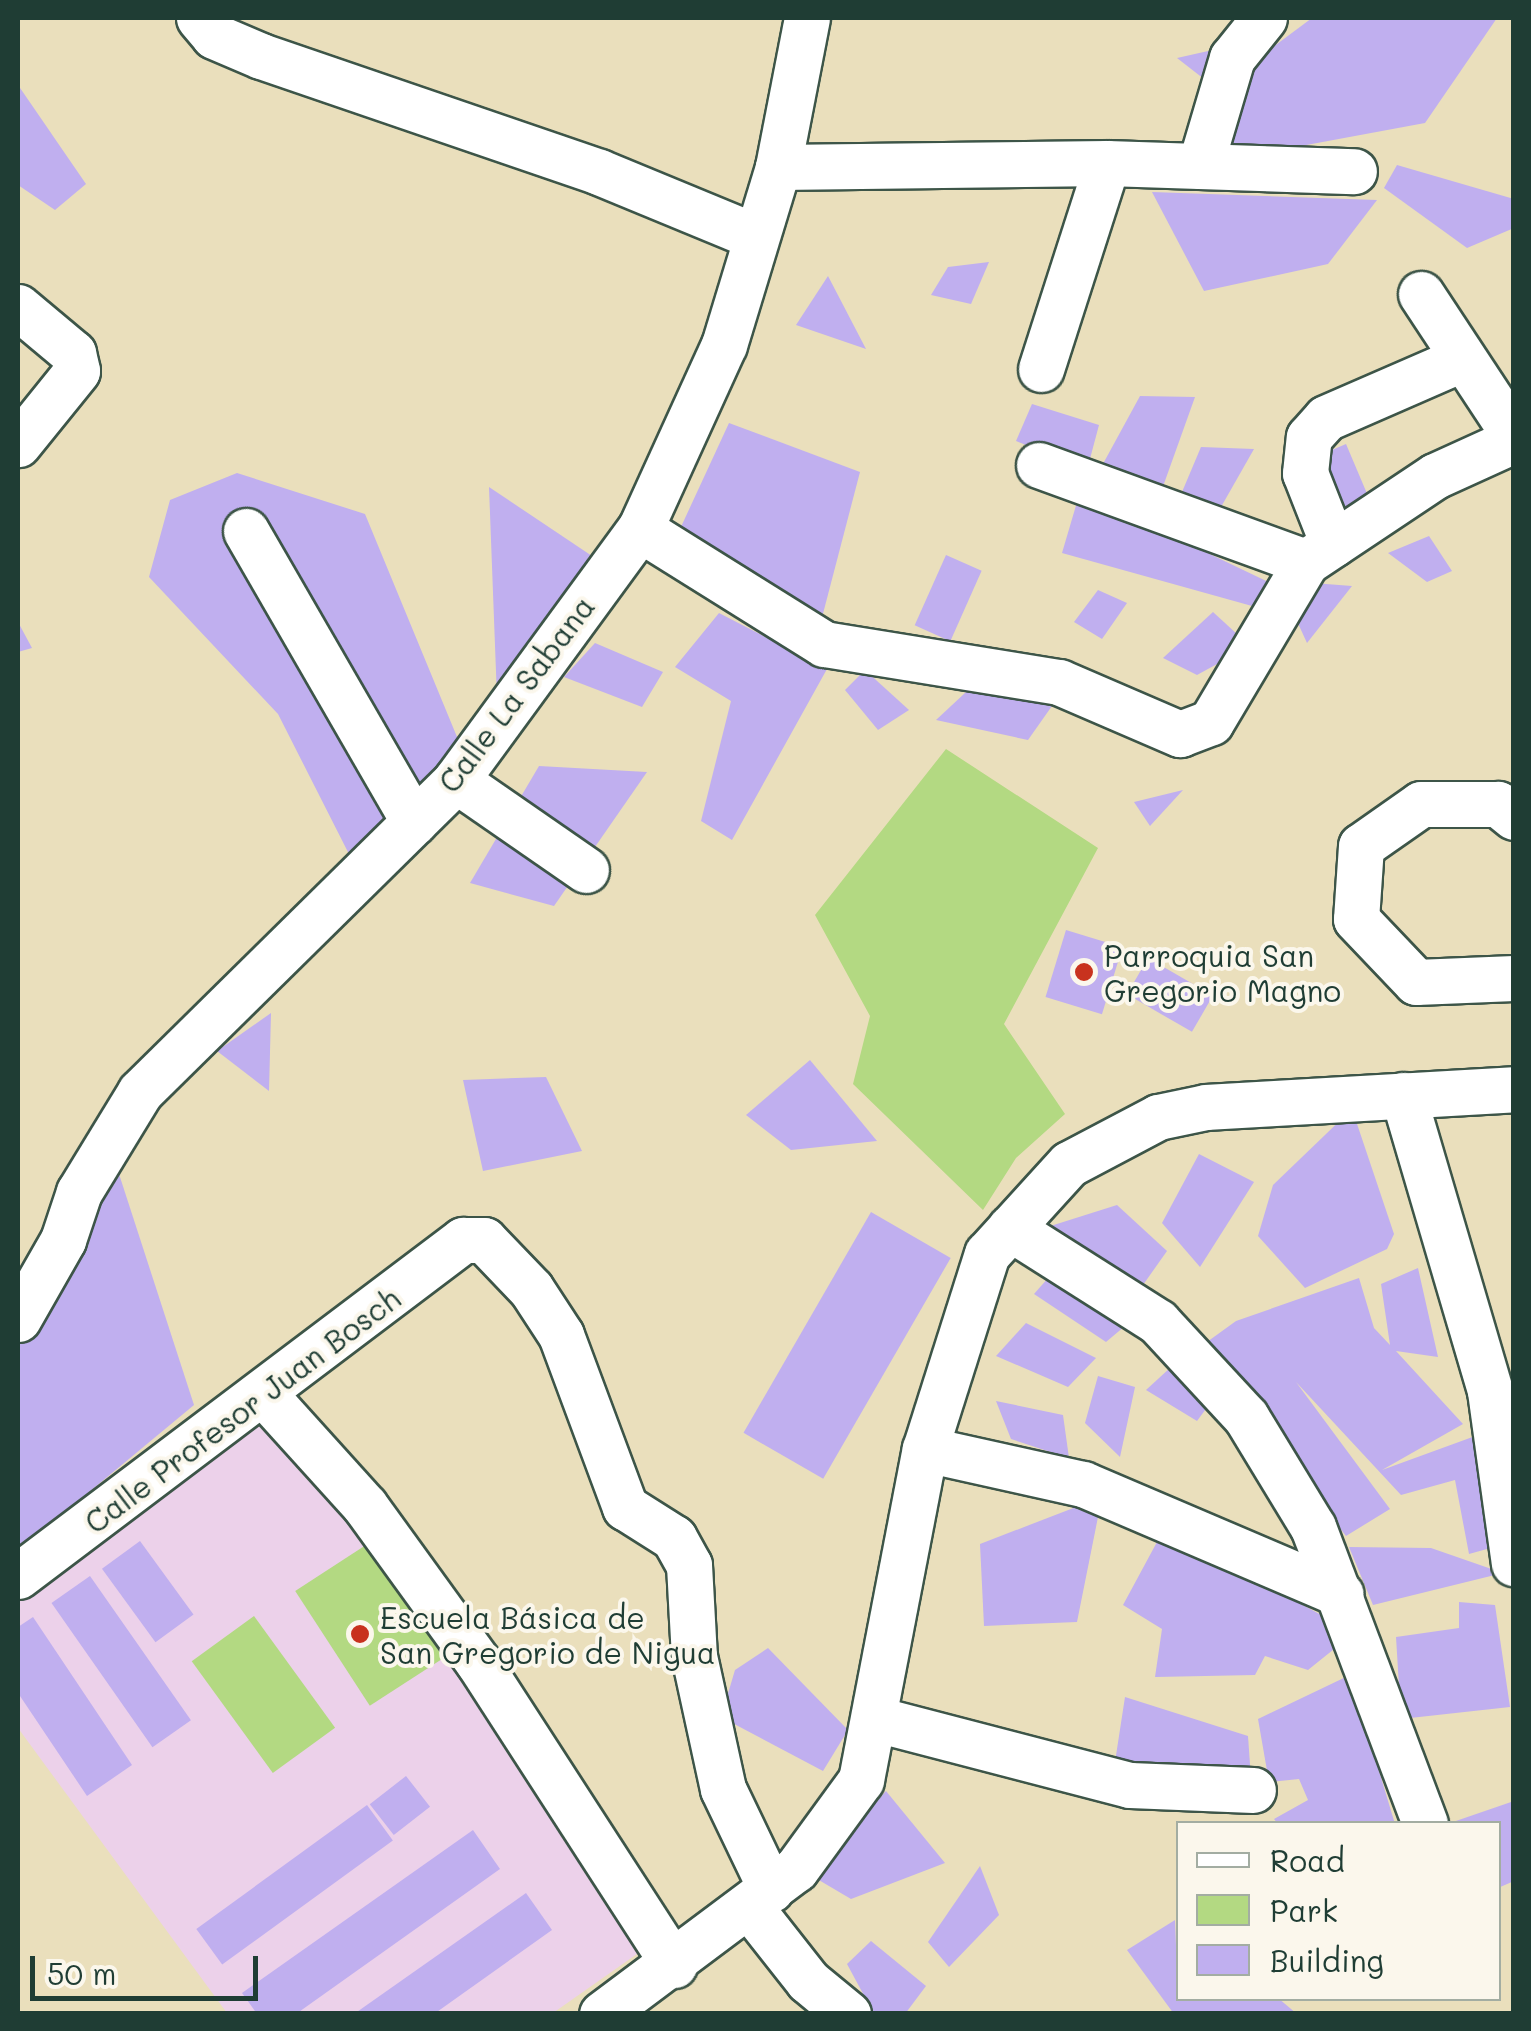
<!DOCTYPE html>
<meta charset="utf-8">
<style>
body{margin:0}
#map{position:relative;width:1531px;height:2031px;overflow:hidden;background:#eadfbc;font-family:Mali,sans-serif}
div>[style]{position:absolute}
.built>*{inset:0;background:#ecd1ea}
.green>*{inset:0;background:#b3d982;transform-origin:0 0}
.building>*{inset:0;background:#c0afef;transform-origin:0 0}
.roads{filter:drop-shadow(2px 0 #3d5548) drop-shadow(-2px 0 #3d5548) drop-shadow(0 2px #3d5548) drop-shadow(0 -2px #3d5548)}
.minor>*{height:45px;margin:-22.5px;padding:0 22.5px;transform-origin:22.5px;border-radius:22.5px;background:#fff}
.dots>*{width:28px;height:28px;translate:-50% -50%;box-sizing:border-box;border:5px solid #fbf7ec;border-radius:50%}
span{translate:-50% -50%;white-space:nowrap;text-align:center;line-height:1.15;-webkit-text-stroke:8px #fbf7ec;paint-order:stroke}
.street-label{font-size:30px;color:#1f3d34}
.poi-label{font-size:30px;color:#1f3d34}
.left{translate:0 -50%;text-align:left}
.frame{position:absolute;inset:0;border:20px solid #1f3d34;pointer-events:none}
.legend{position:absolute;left:1176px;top:1821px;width:325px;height:180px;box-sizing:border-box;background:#fbf7ec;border:2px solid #a3ada2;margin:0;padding:12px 18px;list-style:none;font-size:30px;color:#1f3d34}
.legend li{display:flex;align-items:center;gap:20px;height:50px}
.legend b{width:50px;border:2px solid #a3ada2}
.scale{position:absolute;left:30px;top:1956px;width:228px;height:45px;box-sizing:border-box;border:5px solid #1f3d34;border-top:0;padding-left:12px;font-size:30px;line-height:35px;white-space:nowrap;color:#1f3d34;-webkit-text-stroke:8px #fbf7ec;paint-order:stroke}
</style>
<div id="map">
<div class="built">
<div style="clip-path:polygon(251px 1422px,272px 1422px,364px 1528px,644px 1949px,553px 2013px,227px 2013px,18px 1728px,18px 1592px)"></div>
</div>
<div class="green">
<div style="clip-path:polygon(946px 749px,1098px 848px,1004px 1024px,1065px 1114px,1016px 1158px,983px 1210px,853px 1084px,870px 1016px,815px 915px)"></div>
<div style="left:369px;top:1543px;width:137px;height:88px;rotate:57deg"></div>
<div style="left:254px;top:1616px;width:138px;height:77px;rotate:54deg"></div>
</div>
<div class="building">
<div style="clip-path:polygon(1312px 18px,1497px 18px,1425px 123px,1225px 160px,1254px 61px)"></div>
<div style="clip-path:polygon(1226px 47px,1204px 79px,1177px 58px)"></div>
<div style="clip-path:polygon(18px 85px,86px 184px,55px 210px,18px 185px)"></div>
<div style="clip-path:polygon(1397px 165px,1514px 199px,1514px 228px,1467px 248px,1384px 188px)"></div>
<div style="clip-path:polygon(1152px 192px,1377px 200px,1328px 264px,1204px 291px)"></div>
<div style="clip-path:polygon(989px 262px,971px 304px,931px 295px,948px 267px)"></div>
<div style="clip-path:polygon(828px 276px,866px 349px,796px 325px)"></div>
<div style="clip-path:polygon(1140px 396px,1195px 397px,1161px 492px,1098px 473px)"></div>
<div style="clip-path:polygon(1032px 404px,1099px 425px,1087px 470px,1016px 441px)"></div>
<div style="clip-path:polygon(729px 423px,860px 472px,819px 629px,674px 542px)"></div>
<div style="left:1346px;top:444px;width:61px;height:30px;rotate:67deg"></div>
<div style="clip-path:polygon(1201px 447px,1254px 449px,1221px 507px,1182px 492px)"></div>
<div style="clip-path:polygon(237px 473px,365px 514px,462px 749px,352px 860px,278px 714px,149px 577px,170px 500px)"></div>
<div style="clip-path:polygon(489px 487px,595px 558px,497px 698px)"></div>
<div style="clip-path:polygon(1080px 492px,1279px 587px,1252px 606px,1062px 553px)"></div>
<div style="clip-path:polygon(1429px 536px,1452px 571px,1427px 582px,1388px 553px)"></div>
<div style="left:946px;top:555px;width:39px;height:77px;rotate:24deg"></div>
<div style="clip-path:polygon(1313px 583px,1352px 586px,1307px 643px,1291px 608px)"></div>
<div style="clip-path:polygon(1098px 590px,1127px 603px,1102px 639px,1074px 622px)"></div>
<div style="clip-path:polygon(1213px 612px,1250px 646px,1197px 675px,1163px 658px)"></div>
<div style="clip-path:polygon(719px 613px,827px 669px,732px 840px,701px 821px,731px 701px,675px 667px)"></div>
<div style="clip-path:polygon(18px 622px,32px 648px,18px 652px)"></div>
<div style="clip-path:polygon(595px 643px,663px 672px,642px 707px,564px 677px)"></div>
<div style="clip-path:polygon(865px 670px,909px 710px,878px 730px,845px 690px)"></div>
<div style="clip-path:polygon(980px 679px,1059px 696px,1028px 740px,936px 720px)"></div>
<div style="clip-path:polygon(539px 766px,647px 772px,554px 906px,470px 883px)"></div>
<div style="clip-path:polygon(1183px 790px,1150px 826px,1134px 802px)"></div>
<div style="left:1066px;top:930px;width:59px;height:70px;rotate:17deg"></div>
<div style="left:1148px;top:958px;width:75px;height:42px;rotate:30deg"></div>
<div style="clip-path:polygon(271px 1013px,269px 1091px,217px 1051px)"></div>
<div style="clip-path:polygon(810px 1060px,877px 1141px,791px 1150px,746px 1115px)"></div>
<div style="clip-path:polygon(546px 1077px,582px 1151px,483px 1171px,463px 1080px)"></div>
<div style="clip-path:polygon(1352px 1109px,1394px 1234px,1387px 1249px,1305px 1288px,1258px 1236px,1273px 1185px)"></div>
<div style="clip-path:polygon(1199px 1154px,1254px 1182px,1200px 1267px,1162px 1223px)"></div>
<div style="clip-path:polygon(119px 1174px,194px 1405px,18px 1551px,18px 1346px)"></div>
<div style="clip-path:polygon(1117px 1205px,1167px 1251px,1138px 1292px,1041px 1229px)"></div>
<div style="left:871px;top:1212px;width:92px;height:255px;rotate:30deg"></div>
<div style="clip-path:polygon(1418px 1268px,1438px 1357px,1396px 1351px,1463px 1424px,1382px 1470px,1478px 1435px,1505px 1544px,1469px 1554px,1455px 1480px,1401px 1495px,1296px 1382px,1390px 1509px,1346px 1536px,1200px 1347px,1236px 1321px,1359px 1278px,1374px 1328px,1390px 1345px,1381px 1284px)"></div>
<div style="clip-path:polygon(1056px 1269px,1138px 1315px,1106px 1342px,1034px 1294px)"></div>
<div style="clip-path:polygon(1026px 1323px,1096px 1358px,1068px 1387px,996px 1356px)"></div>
<div style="clip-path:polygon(1183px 1356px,1220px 1390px,1197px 1421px,1146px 1390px)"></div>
<div style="clip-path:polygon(1098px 1376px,1135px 1387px,1120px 1457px,1085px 1423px)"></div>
<div style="clip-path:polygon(996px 1401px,1063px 1415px,1069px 1458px,1011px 1439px)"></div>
<div style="clip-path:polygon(1102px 1497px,1077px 1622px,984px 1626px,980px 1544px)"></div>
<div style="clip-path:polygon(1164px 1529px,1354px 1633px,1308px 1670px,1265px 1656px,1255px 1675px,1155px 1677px,1162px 1629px,1123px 1605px)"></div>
<div style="left:140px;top:1541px;width:91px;height:47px;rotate:54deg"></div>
<div style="clip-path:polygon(1349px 1547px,1431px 1548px,1503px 1573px,1373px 1605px)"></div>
<div style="left:90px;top:1576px;width:176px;height:47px;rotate:55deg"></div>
<div style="clip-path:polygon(1459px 1602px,1495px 1605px,1510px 1707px,1401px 1719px,1396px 1637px,1459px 1628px)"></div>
<div style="clip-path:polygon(33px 1617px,132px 1765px,87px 1796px,18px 1693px,18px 1627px)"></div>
<div style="clip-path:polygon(768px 1648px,848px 1730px,823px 1771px,721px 1717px,735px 1670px)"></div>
<div style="clip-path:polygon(1350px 1675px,1395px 1824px,1278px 1824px,1274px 1819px,1308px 1800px,1299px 1779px,1269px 1782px,1258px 1719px)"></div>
<div style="clip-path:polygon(1125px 1697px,1248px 1736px,1251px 1779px,1115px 1762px)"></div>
<div style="left:406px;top:1776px;width:39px;height:46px;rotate:52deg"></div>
<div style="clip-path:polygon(886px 1791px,945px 1863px,851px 1899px,812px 1876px)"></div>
<div style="clip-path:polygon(1514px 1801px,1514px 1881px,1498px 1888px,1498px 1824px,1450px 1823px)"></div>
<div style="left:367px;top:1805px;width:44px;height:211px;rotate:54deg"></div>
<div style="clip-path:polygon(473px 1830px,500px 1869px,296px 2014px,257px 2014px,242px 1993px)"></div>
<div style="clip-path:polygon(980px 1866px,999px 1915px,949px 1967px,928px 1942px)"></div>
<div style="clip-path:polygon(526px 1893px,552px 1930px,434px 2014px,354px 2014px)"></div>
<div style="clip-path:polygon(1175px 1920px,1178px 1998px,1278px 1998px,1297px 2014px,1174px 2014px,1127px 1950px)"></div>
<div style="clip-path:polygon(871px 1941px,926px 1986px,905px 2014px,874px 2014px,847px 1964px)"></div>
</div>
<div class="roads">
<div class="minor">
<div style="left:199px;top:18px;width:23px;rotate:50deg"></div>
<div style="left:214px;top:36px;width:51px;rotate:23.1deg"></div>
<div style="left:261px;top:56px;width:357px;rotate:18.9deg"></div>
<div style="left:599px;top:172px;width:168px;rotate:22.4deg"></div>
<div style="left:1200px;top:166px;width:113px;rotate:-73.5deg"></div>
<div style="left:1232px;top:58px;width:51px;rotate:-51.3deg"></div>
<div style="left:778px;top:167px;width:329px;rotate:-0.7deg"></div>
<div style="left:1107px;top:163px;width:247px;rotate:1.9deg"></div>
<div style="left:1421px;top:294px;width:169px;rotate:56.6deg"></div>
<div style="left:18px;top:307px;width:72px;rotate:39.9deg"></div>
<div style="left:73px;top:353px;width:18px;rotate:77deg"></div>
<div style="left:77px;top:371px;width:94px;rotate:128.9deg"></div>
<div style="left:1041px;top:369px;width:216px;rotate:-72.2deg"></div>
<div style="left:1039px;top:465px;width:284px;rotate:20deg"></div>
<div style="left:640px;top:529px;width:217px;rotate:32deg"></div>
<div style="left:824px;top:644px;width:238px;rotate:9.2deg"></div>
<div style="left:1059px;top:682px;width:132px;rotate:23.3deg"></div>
<div style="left:1180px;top:734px;width:33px;rotate:-21deg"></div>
<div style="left:1211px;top:722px;width:186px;rotate:-59.3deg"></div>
<div style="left:1306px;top:562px;width:155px;rotate:-33.7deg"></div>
<div style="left:1435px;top:476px;width:87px;rotate:-24.5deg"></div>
<div style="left:246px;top:531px;width:336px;rotate:60deg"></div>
<div style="left:1333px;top:544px;width:76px;rotate:-111.5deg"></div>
<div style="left:1305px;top:473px;width:36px;rotate:-84deg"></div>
<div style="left:1309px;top:437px;width:25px;rotate:-48deg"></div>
<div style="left:1326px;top:418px;width:148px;rotate:-23.5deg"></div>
<div style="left:456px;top:780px;width:158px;rotate:34.7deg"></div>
<div style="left:1514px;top:817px;width:21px;rotate:-141deg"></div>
<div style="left:1498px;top:804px;width:77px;rotate:180deg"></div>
<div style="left:1421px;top:804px;width:73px;rotate:145deg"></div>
<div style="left:1361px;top:846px;width:73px;rotate:93.9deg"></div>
<div style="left:1356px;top:919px;width:87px;rotate:46.4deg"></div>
<div style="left:1416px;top:982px;width:98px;rotate:-2.3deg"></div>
<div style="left:1403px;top:1095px;width:309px;rotate:73.6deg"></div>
<div style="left:1490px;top:1391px;width:174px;rotate:82.1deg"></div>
<div style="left:1010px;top:1228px;width:175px;rotate:32.4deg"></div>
<div style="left:1158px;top:1322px;width:129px;rotate:47.2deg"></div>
<div style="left:1246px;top:1417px;width:129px;rotate:58.7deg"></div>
<div style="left:1313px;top:1527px;width:317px;rotate:69.3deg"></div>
<div style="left:18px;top:1319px;width:91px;rotate:-60.3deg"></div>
<div style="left:63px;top:1240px;width:51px;rotate:-71.6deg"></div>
<div style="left:79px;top:1192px;width:117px;rotate:-58.6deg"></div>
<div style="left:140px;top:1092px;width:444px;rotate:-44.6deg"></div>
<div style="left:456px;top:780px;width:311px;rotate:-53.8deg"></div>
<div style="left:640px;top:529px;width:202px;rotate:-65.5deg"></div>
<div style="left:724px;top:345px;width:186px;rotate:-73.1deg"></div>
<div style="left:778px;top:167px;width:152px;rotate:-79deg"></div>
<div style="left:263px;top:1393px;width:152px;rotate:47.9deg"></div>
<div style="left:365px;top:1506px;width:193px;rotate:54.1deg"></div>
<div style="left:478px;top:1662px;width:361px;rotate:57.1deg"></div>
<div style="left:925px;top:1449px;width:162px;rotate:12.5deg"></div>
<div style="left:1083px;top:1484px;width:280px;rotate:23.1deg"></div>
<div style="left:18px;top:1576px;width:558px;rotate:-37.05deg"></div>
<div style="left:463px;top:1240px;width:21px"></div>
<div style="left:484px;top:1240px;width:68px;rotate:46.2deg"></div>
<div style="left:531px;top:1289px;width:55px;rotate:56.9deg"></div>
<div style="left:561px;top:1335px;width:184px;rotate:69.6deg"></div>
<div style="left:625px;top:1507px;width:58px;rotate:32.3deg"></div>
<div style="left:674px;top:1538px;width:31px;rotate:61deg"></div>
<div style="left:689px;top:1565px;width:91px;rotate:86.9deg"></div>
<div style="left:694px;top:1656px;width:136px;rotate:77.7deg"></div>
<div style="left:723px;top:1789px;width:111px;rotate:64.4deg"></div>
<div style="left:876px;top:1719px;width:262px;rotate:14.6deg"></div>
<div style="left:1130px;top:1785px;width:123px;rotate:2.3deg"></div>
<div style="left:749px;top:1906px;width:95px;rotate:51.8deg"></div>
<div style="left:808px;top:1981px;width:52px;rotate:39.5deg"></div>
<div style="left:602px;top:2014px;width:242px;rotate:-36.8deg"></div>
<div style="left:796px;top:1869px;width:110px;rotate:-53.9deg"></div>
<div style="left:861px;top:1780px;width:337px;rotate:-79.1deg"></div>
<div style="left:925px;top:1449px;width:205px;rotate:-72.4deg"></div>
<div style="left:987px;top:1254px;width:122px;rotate:-47.7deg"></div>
<div style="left:1069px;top:1164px;width:101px;rotate:-27.8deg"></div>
<div style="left:1158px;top:1117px;width:49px;rotate:-11.8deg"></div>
<div style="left:1206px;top:1107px;width:309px;rotate:-3.3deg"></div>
</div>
</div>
<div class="dots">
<div style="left:1084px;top:972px;background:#c8321e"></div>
<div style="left:360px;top:1634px;background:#c8321e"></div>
</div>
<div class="street-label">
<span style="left:516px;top:694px;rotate:-53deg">Calle La Sabana</span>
<span style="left:242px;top:1410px;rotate:-37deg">Calle Profesor Juan Bosch</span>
</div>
<div class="poi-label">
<span class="left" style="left:1104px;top:972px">Parroquia San<br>Gregorio Magno</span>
<span class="left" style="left:380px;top:1634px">Escuela Básica de<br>San Gregorio de Nigua</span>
</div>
<div class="frame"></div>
<ul class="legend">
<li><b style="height:12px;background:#fff"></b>Road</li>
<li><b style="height:28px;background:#b3d982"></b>Park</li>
<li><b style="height:28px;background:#c0afef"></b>Building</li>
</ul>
<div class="scale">50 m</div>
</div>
